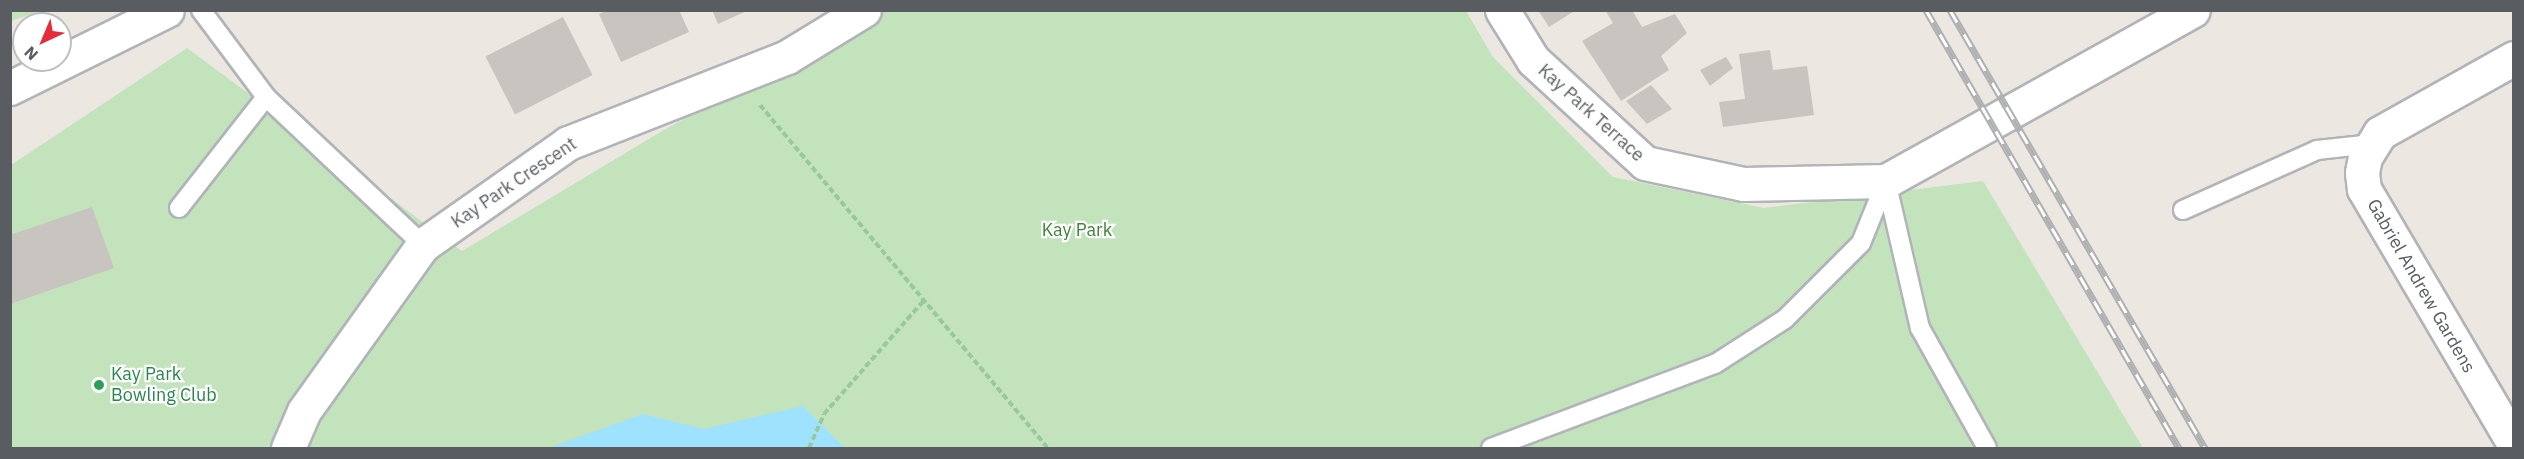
<!DOCTYPE html>
<style>
body{margin:0}
#map{position:relative;width:2524px;height:459px;overflow:hidden;background:#ece7e0;font-family:"IBM Plex Sans",sans-serif}
div>[style]{position:absolute}
.green>*{inset:0;background:#c2e3bc}
.water>*{inset:0;background:#9ee2fd}
.building>*{inset:0;background:#c8c4bf;transform-origin:0 0}
.path>*{height:4px;margin-top:-2px;transform-origin:0;background:repeating-linear-gradient(90deg,#98c99e 0 6px,transparent 0 9px)}
.roads{filter:drop-shadow(2px 0 #b1b4b8) drop-shadow(-2px 0 #b1b4b8) drop-shadow(0 2px #b1b4b8) drop-shadow(0 -2px #b1b4b8)}
.lane>*{height:18px;margin:-9px;padding:0 9px;transform-origin:9px;border-radius:9px;background:#fff}
.street>*{height:33px;margin:-16.5px;padding:0 16.5px;transform-origin:16.5px;border-radius:16.5px;background:#fff}
.secondary>*{height:33px;margin:-16.5px;padding:0 16.5px;transform-origin:16.5px;border-radius:16.5px;background:#fff}
.rail>*{height:7px;margin-top:-3.5px;transform-origin:0;background:repeating-linear-gradient(90deg,#fff 0 14px,#afb0b1 0 28px);box-sizing:border-box;border-block:2px solid #afb0b1}
.dots>*{width:16px;height:16px;translate:-50% -50%;box-sizing:border-box;border:3px solid #fff;border-radius:50%}
span{translate:-50% -50%;white-space:nowrap;text-align:center;line-height:1.15;-webkit-text-stroke:4.5px #fff;paint-order:stroke}
.street-label{font-size:18px;color:#595d61}
.park-label{font-size:18px;color:#3e8336}
.leisure-label{font-size:18px;color:#27864d}
.left{translate:0 -50%;text-align:left}
.frame{position:absolute;inset:0;border:12px solid #595d61;pointer-events:none}
.north{position:absolute;left:12px;top:12px;width:60px;height:60px;box-sizing:border-box;background:#fff;border:2px solid #bdbec0;border-radius:50%;rotate:224deg;font-size:16px;font-weight:700;line-height:24px;text-align:center;color:#595d61}
.north::after{content:'';display:block;margin:auto;width:21px;height:27px;background:#e52c3a;clip-path:polygon(50% 0,100% 100%,50% 72%,0 100%)}
</style>
<div id="map">
<div class="green">
<div style="clip-path:polygon(11px 10px,41px 10px,41px 11px,11px 21px)"></div>
<div style="clip-path:polygon(883px 10px,1466px 11px,1493px 57px,1613px 177px,1764px 208px,1983px 181px,2143px 448px,11px 448px,11px 165px,187px 48px,462px 251px,662px 131px)"></div>
</div>
<div class="water">
<div style="clip-path:polygon(803px 406px,845px 448px,549px 448px,643px 414px,704px 429px)"></div>
</div>
<div class="building">
<div style="clip-path:polygon(607px 10px,679px 10px,689px 32px,621px 62px,599px 14px)"></div>
<div style="clip-path:polygon(712px 10px,749px 10px,718px 24px)"></div>
<div style="clip-path:polygon(1538px 10px,1576px 10px,1549px 27px)"></div>
<div style="clip-path:polygon(1605px 10px,1632px 10px,1642px 27px,1675px 14px,1687px 33px,1661px 56px,1669px 70px,1621px 101px,1582px 41px,1613px 23px)"></div>
<div style="left:563px;top:17px;width:65px;height:87px;rotate:63deg"></div>
<div style="clip-path:polygon(1770px 50px,1773px 70px,1807px 66px,1814px 115px,1723px 127px,1719px 102px,1745px 99px,1739px 54px)"></div>
<div style="clip-path:polygon(1726px 57px,1733px 68px,1710px 86px,1700px 70px)"></div>
<div style="clip-path:polygon(1651px 85px,1672px 109px,1647px 124px,1626px 101px)"></div>
<div style="clip-path:polygon(92px 207px,114px 268px,10px 304px,10px 235px)"></div>
</div>
<div class="path">
<div style="left:760px;top:105px;width:448px;rotate:50deg"></div>
<div style="left:809px;top:448px;width:37px;rotate:-66deg"></div>
<div style="left:824px;top:414px;width:152px;rotate:-48.7deg"></div>
</div>
<div class="roads">
<div class="lane">
<div style="left:201px;top:10px;width:109px;rotate:53.2deg"></div>
<div style="left:266px;top:97px;width:216px;rotate:43.3deg"></div>
<div style="left:1886px;top:181px;width:151px;rotate:77deg"></div>
<div style="left:1920px;top:328px;width:137px;rotate:60.8deg"></div>
<div style="left:179px;top:208px;width:141px;rotate:-51.9deg"></div>
<div style="left:2183px;top:210px;width:147px;rotate:-24.1deg"></div>
<div style="left:2317px;top:150px;width:54px;rotate:-6.3deg"></div>
<div style="left:1491px;top:448px;width:239px;rotate:-20.6deg"></div>
<div style="left:1715px;top:364px;width:83px;rotate:-32.7deg"></div>
<div style="left:1785px;top:319px;width:107px;rotate:-45deg"></div>
<div style="left:1861px;top:243px;width:67px;rotate:-68deg"></div>
</div>
<div class="street">
<div style="left:1502px;top:10px;width:59px;rotate:58.2deg"></div>
<div style="left:1533px;top:60px;width:152px;rotate:42.6deg"></div>
<div style="left:1645px;top:163px;width:100px;rotate:12.1deg"></div>
<div style="left:1743px;top:184px;width:143px;rotate:-1.2deg"></div>
<div style="left:1886px;top:181px;width:351px;rotate:-29.1deg"></div>
<div style="left:2514px;top:58px;width:154px;rotate:150.8deg"></div>
<div style="left:2380px;top:133px;width:28px;rotate:122deg"></div>
<div style="left:2365px;top:157px;width:16px;rotate:101deg"></div>
<div style="left:2362px;top:173px;width:16px;rotate:83deg"></div>
<div style="left:2364px;top:189px;width:296px;rotate:59.5deg"></div>
<div style="left:288px;top:448px;width:40px;rotate:-66.6deg"></div>
<div style="left:304px;top:411px;width:204px;rotate:-54.4deg"></div>
<div style="left:423px;top:245px;width:177px;rotate:-35.1deg"></div>
<div style="left:568px;top:143px;width:235px;rotate:-21.4deg"></div>
<div style="left:787px;top:57px;width:90px;rotate:-31.4deg"></div>
</div>
<div class="secondary">
<div style="left:10px;top:88px;width:175px;rotate:-26.4deg"></div>
</div>
</div>
<div class="rail">
<div style="left:1926px;top:10px;width:506px;rotate:59.99deg"></div>
<div style="left:1950px;top:10px;width:507px;rotate:59.79deg"></div>
</div>
<div class="dots">
<div style="left:99px;top:385px;background:#2e9e5b"></div>
</div>
<div class="street-label">
<span style="left:1591px;top:113px;rotate:42deg">Kay Park Terrace</span>
<span style="left:514px;top:183px;rotate:-34deg">Kay Park Crescent</span>
<span style="left:2421px;top:286px;rotate:60deg">Gabriel Andrew Gardens</span>
</div>
<div class="park-label">
<span style="left:1077px;top:230px">Kay Park</span>
</div>
<div class="leisure-label">
<span class="left" style="left:111px;top:385px">Kay Park<br>Bowling Club</span>
</div>
<div class="frame"></div>
<div class="north">N</div>
</div>
